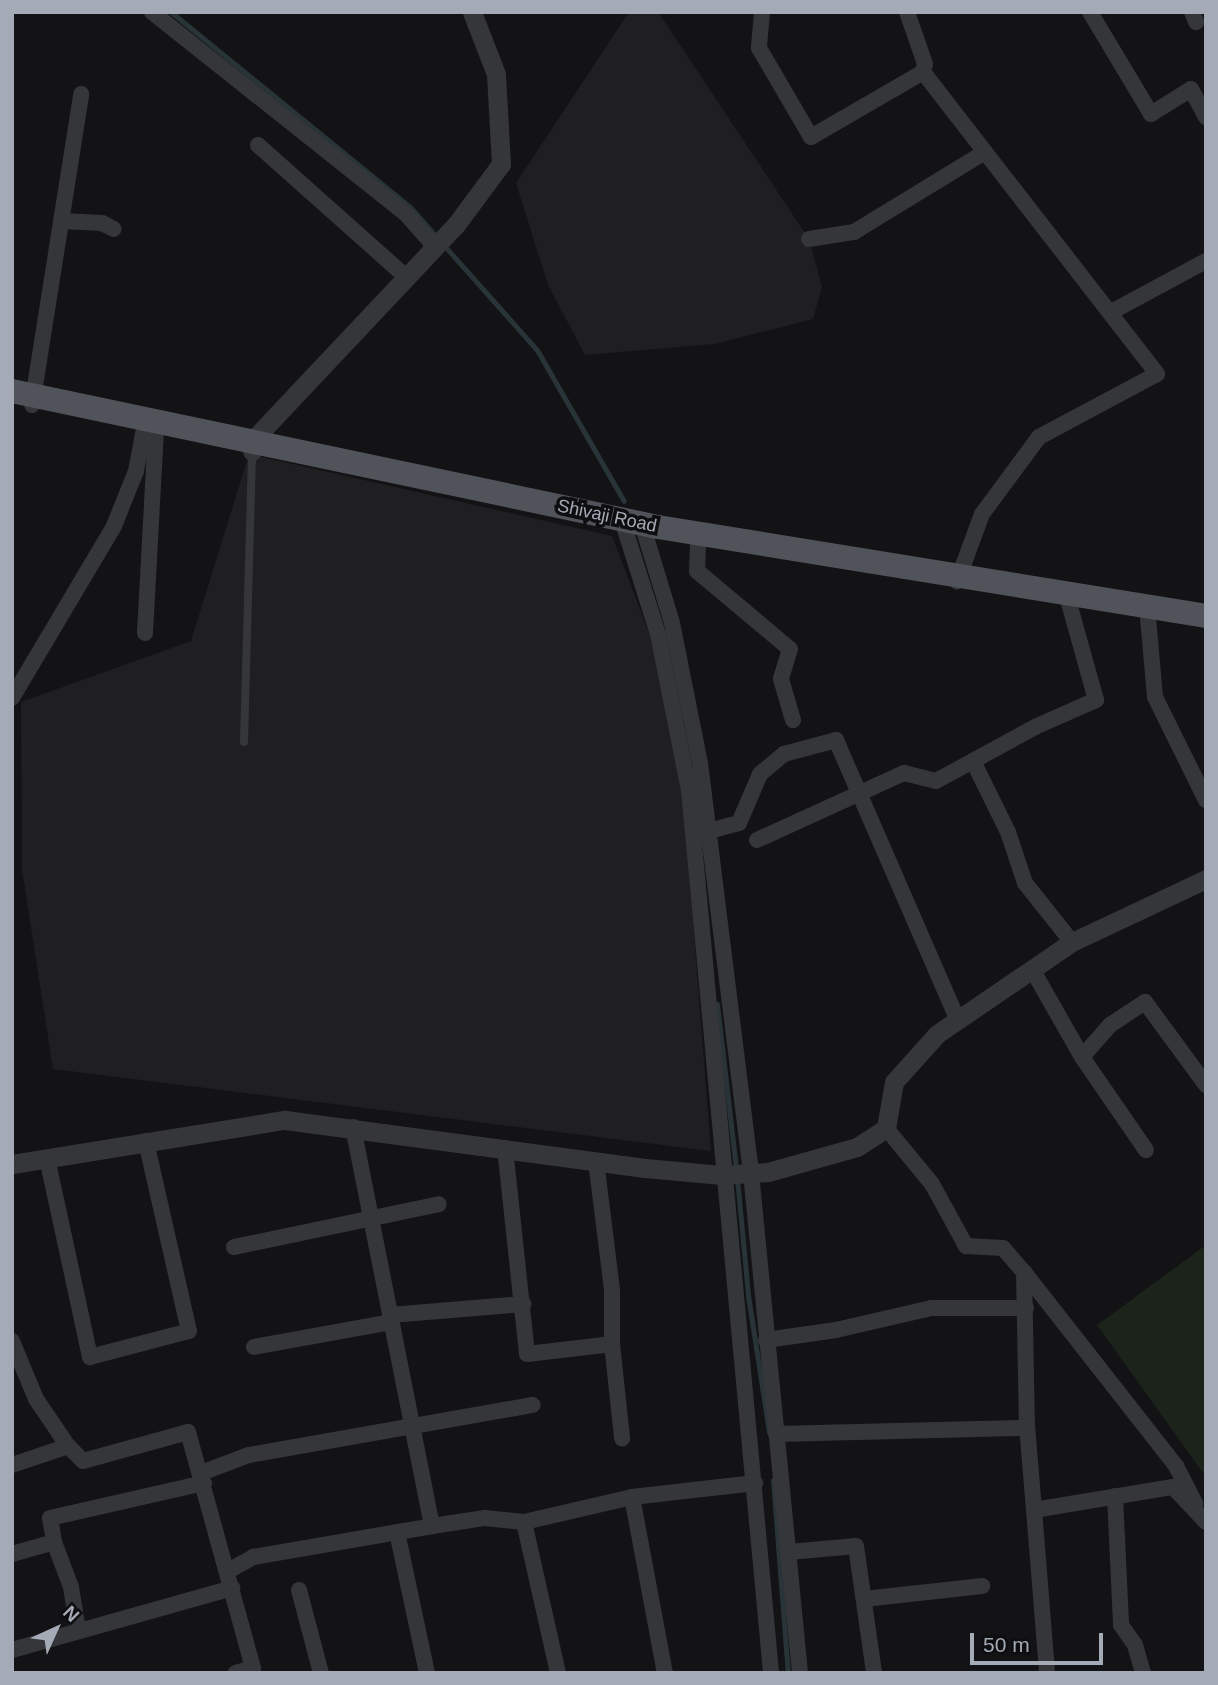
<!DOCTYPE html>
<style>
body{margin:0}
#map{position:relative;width:1218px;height:1685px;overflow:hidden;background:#131315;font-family:Helvetica,sans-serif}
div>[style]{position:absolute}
.built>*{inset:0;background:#1f1f22}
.green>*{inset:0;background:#1b231b}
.stream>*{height:5px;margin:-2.5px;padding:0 2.5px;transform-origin:2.5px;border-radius:2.5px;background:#293439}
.service>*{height:8px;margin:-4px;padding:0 4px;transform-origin:4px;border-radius:4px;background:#34363a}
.minor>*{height:16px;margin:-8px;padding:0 8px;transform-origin:8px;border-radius:8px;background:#34363a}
.tertiary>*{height:19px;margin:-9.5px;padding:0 9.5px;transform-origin:9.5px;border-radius:9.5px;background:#34363a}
.primary>*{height:24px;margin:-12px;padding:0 12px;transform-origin:12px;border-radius:12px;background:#505359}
span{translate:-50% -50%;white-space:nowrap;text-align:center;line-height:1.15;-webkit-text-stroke:7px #0e0e10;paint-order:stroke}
.street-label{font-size:18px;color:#a4abb6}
.frame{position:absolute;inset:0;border:14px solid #a4abb6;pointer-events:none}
.north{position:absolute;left:21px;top:1594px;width:70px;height:70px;-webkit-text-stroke:5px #0e0e10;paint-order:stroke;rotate:45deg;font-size:19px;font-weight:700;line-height:28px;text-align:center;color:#a4abb6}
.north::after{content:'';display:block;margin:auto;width:24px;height:32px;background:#a4abb6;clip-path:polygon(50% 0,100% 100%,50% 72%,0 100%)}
.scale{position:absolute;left:970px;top:1633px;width:133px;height:32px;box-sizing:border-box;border:4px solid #a4abb6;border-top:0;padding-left:9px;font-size:21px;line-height:24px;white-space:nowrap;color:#a4abb6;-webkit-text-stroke:5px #0e0e10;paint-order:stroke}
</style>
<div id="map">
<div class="built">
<div style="clip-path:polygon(629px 12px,658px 12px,809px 239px,822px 287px,813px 319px,714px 344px,585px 355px,548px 285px,516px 183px)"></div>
<div style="clip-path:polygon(249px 454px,612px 536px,651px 638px,684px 804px,711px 1151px,53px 1069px,22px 869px,21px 702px,191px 641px)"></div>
</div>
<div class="green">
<div style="clip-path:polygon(1206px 1245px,1206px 1477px,1097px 1325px)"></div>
</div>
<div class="stream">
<div style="left:171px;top:12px;width:308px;rotate:39.2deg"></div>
<div style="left:410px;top:207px;width:191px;rotate:48.4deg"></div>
<div style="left:537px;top:350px;width:174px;rotate:60.1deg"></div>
<div style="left:717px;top:1004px;width:165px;rotate:83.4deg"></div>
<div style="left:737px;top:1178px;width:118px;rotate:84.6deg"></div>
<div style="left:748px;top:1295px;width:139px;rotate:81.3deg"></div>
<div style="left:773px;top:1480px;width:194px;rotate:85.6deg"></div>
</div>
<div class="service">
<div style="left:244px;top:742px;width:291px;rotate:-88.4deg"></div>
</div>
<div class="minor">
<div style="left:152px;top:12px;width:325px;rotate:38.5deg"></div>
<div style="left:406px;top:214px;width:44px;rotate:48.7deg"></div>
<div style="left:762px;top:12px;width:36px;rotate:95deg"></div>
<div style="left:759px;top:48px;width:103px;rotate:59.7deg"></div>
<div style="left:811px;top:137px;width:129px;rotate:-30.1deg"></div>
<div style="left:923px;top:72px;width:382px;rotate:52.2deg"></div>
<div style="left:1157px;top:374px;width:134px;rotate:151.9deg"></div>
<div style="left:1039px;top:437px;width:96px;rotate:126.5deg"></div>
<div style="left:982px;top:514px;width:72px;rotate:110.2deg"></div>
<div style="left:907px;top:12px;width:55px;rotate:70.9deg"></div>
<div style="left:925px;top:64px;width:8px;rotate:104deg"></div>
<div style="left:1090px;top:12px;width:119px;rotate:59.1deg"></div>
<div style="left:1151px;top:114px;width:47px;rotate:-32deg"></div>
<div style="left:1191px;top:89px;width:32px;rotate:62deg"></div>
<div style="left:1192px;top:12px;width:11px;rotate:68deg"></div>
<div style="left:258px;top:145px;width:198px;rotate:41.7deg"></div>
<div style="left:61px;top:221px;width:41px;rotate:2.8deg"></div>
<div style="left:102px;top:223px;width:13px;rotate:27deg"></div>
<div style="left:809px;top:239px;width:46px;rotate:-8.8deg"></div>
<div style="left:854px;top:232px;width:153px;rotate:-31.4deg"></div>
<div style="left:1113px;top:311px;width:106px;rotate:-28.3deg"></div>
<div style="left:32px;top:405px;width:315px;rotate:-81deg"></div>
<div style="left:622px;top:520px;width:120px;rotate:72.5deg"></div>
<div style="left:658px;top:634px;width:159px;rotate:78.8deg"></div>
<div style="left:689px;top:790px;width:887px;rotate:84.69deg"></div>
<div style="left:642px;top:524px;width:103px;rotate:73.1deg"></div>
<div style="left:672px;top:623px;width:143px;rotate:78.7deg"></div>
<div style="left:700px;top:763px;width:413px;rotate:82.9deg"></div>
<div style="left:751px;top:1173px;width:502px;rotate:84.4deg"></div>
<div style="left:698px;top:543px;width:28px;rotate:92deg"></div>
<div style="left:697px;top:571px;width:121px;rotate:40deg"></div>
<div style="left:790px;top:649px;width:31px;rotate:107deg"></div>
<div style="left:781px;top:679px;width:43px;rotate:73.7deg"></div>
<div style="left:1148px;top:617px;width:80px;rotate:85deg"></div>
<div style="left:1155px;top:697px;width:115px;rotate:63.7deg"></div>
<div style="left:145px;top:633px;width:200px;rotate:-86.9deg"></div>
<div style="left:12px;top:698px;width:200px;rotate:-59.3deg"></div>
<div style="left:114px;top:526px;width:59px;rotate:-68.2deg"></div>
<div style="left:136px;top:471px;width:54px;rotate:-79.3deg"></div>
<div style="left:973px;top:761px;width:79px;rotate:63.8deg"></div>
<div style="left:1008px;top:832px;width:54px;rotate:71.6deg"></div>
<div style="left:1025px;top:883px;width:75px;rotate:51.5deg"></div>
<div style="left:709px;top:831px;width:31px;rotate:-15deg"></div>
<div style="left:739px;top:823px;width:53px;rotate:-66.8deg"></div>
<div style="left:760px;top:774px;width:31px;rotate:-40deg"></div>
<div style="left:784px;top:754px;width:54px;rotate:-15.1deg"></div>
<div style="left:836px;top:740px;width:305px;rotate:66.5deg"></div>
<div style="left:757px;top:840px;width:162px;rotate:-24.5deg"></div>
<div style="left:904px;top:773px;width:33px;rotate:14deg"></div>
<div style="left:936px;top:781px;width:113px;rotate:-28.6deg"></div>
<div style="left:1035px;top:727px;width:67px;rotate:-23.9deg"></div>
<div style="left:1096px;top:700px;width:101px;rotate:-105.6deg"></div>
<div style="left:1069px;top:603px;width:10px;rotate:-79deg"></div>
<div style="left:1032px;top:969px;width:101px;rotate:60.4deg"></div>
<div style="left:1082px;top:1057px;width:43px;rotate:-48.8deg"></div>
<div style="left:1110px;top:1025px;width:42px;rotate:-33.3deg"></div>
<div style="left:1145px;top:1002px;width:103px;rotate:53.7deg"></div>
<div style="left:1082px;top:1057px;width:113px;rotate:55.5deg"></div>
<div style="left:353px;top:1127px;width:407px;rotate:78.8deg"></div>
<div style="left:886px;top:1128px;width:72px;rotate:50.6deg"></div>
<div style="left:932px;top:1184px;width:71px;rotate:61.3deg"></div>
<div style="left:966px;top:1246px;width:37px;rotate:3deg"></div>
<div style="left:1003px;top:1248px;width:32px;rotate:49deg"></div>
<div style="left:1024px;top:1272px;width:153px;rotate:88.9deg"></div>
<div style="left:1027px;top:1425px;width:85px;rotate:85.3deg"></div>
<div style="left:1034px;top:1510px;width:141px;rotate:-9.4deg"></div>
<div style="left:1173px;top:1487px;width:48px;rotate:46.7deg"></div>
<div style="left:505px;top:1148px;width:207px;rotate:83.9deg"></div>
<div style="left:527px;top:1354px;width:86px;rotate:-6.7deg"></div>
<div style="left:47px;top:1158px;width:204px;rotate:77.8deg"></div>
<div style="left:90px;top:1357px;width:102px;rotate:-14.7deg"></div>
<div style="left:189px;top:1331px;width:195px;rotate:-102.8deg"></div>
<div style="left:596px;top:1161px;width:130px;rotate:82.9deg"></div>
<div style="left:612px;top:1290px;width:54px;rotate:90deg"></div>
<div style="left:612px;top:1344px;width:95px;rotate:83.9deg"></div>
<div style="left:234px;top:1247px;width:209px;rotate:-11.8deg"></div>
<div style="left:1024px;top:1272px;width:246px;rotate:51.9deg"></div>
<div style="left:1176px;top:1466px;width:42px;rotate:62.8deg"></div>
<div style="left:390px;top:1315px;width:134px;rotate:-4.7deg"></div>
<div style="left:766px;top:1340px;width:71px;rotate:-8.1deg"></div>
<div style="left:836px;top:1330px;width:98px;rotate:-13deg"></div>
<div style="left:931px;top:1308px;width:95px"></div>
<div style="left:12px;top:1341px;width:63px;rotate:67.5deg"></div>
<div style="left:36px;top:1399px;width:57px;rotate:55.8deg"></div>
<div style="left:254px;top:1347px;width:139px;rotate:-10.3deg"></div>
<div style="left:776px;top:1434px;width:251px;rotate:-1.4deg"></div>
<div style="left:12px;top:1465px;width:59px;rotate:-18.7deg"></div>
<div style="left:68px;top:1446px;width:21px;rotate:45deg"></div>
<div style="left:83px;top:1461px;width:109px;rotate:-15.4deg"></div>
<div style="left:188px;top:1432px;width:245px;rotate:74.6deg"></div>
<div style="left:253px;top:1668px;width:18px;rotate:164deg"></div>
<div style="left:201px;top:1473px;width:51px;rotate:-20.6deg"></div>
<div style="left:249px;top:1455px;width:288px;rotate:-10deg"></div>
<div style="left:1115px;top:1496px;width:129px;rotate:87.3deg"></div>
<div style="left:1121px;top:1625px;width:24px;rotate:55deg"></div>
<div style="left:1135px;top:1645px;width:29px;rotate:74deg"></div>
<div style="left:632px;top:1497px;width:179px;rotate:79.4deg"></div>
<div style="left:1034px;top:1510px;width:164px;rotate:85.4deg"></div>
<div style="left:524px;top:1522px;width:111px;rotate:-13deg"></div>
<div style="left:632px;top:1497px;width:124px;rotate:-6.5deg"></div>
<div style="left:397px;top:1532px;width:144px;rotate:78deg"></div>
<div style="left:54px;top:1542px;width:24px;rotate:-99deg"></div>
<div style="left:50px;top:1518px;width:158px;rotate:-12.8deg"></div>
<div style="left:789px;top:1552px;width:67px;rotate:-5.1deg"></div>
<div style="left:856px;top:1546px;width:128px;rotate:81.9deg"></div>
<div style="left:12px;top:1554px;width:44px;rotate:-15.9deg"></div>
<div style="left:54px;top:1542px;width:48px;rotate:69.3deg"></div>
<div style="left:71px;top:1587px;width:44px;rotate:80.8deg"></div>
<div style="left:228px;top:1571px;width:29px;rotate:-29deg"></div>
<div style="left:253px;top:1557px;width:182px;rotate:-9.8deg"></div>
<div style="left:432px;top:1526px;width:54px;rotate:-8.6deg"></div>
<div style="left:485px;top:1518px;width:39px;rotate:6deg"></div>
<div style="left:524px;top:1522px;width:155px;rotate:77.3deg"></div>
<div style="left:299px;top:1590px;width:86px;rotate:75.2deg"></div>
<div style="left:864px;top:1599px;width:119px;rotate:-6.3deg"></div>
<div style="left:12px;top:1650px;width:229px;rotate:-15.7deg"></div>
</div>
<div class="tertiary">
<div style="left:252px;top:451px;width:11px;rotate:-85deg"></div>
<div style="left:253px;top:440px;width:294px;rotate:-46.7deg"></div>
<div style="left:455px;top:226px;width:77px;rotate:-53.4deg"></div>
<div style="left:501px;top:164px;width:90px;rotate:-93.2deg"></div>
<div style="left:496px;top:74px;width:66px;rotate:-111.2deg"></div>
<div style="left:12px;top:1164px;width:277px;rotate:-9.2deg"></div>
<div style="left:285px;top:1120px;width:363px;rotate:7.6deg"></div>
<div style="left:645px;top:1168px;width:77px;rotate:5.2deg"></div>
<div style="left:722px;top:1175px;width:46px;rotate:-3.7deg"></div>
<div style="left:768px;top:1172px;width:92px;rotate:-15.7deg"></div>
<div style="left:857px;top:1147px;width:35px;rotate:-33deg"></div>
<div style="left:886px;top:1128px;width:47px;rotate:-80.1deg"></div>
<div style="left:894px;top:1082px;width:64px;rotate:-48.1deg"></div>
<div style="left:937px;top:1034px;width:163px;rotate:-34.3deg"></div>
<div style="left:1072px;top:942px;width:148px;rotate:-25.2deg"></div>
</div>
<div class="primary">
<div style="left:12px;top:391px;width:660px;rotate:11.89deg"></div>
<div style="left:658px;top:527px;width:555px;rotate:9.22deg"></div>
</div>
<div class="street-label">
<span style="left:607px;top:516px;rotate:12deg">Shivaji Road</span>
</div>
<div class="frame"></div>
<div class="north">N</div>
<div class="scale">50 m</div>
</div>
